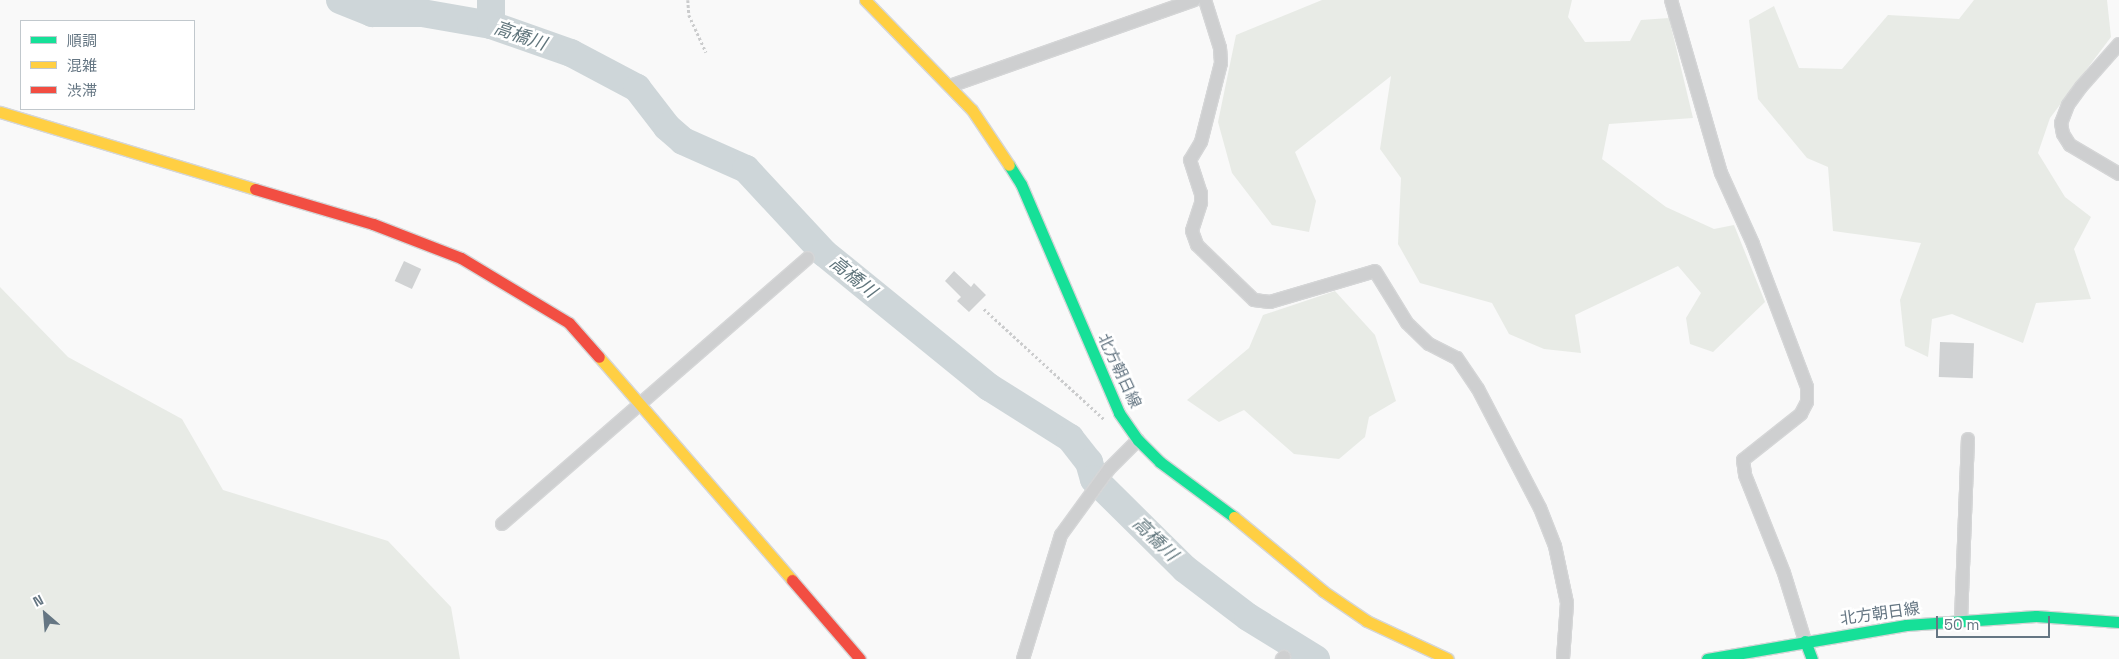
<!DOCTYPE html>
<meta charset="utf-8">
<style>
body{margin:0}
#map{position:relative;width:2119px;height:659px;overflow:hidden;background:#f9f9f9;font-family:"Space Grotesk","Noto Sans JP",sans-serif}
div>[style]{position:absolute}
.green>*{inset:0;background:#e8ebe6}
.river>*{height:28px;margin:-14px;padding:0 14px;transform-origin:14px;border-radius:14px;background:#ced6d9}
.building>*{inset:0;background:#d0d2d3;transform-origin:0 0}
.path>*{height:2.5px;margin-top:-1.25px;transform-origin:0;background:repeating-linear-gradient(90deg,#cbcccd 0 2.5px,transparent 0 5px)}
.roads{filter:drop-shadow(1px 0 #d5d6d7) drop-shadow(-1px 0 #d5d6d7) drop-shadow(0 1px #d5d6d7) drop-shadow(0 -1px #d5d6d7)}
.street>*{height:12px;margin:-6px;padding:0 6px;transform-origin:6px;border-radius:6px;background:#cecfd0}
.fast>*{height:11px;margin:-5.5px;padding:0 5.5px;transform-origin:5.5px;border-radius:5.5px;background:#16e098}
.slow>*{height:11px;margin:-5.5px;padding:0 5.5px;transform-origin:5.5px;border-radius:5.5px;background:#ffcf43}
.jam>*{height:11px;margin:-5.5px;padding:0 5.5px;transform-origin:5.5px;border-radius:5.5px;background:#f24e42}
span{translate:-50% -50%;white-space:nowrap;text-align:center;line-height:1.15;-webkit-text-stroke:5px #fff;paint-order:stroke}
.street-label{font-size:16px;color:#657683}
.water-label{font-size:18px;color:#60757c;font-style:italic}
.legend{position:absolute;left:20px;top:20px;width:175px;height:90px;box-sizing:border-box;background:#fff;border:1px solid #c1c8cd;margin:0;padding:6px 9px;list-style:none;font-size:15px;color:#657683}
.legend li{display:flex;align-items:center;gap:10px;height:25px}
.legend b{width:25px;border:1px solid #c1c8cd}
.north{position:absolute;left:20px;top:589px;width:50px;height:50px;-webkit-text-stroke:4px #fff;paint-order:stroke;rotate:333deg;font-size:14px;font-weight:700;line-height:20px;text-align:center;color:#657683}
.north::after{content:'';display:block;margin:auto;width:18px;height:22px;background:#657683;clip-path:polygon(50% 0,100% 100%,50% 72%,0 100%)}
.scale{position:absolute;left:1936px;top:616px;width:114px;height:22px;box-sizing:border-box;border:2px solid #657683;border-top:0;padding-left:6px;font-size:15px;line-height:18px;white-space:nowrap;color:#657683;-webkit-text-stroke:4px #fff;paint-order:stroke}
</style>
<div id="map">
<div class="green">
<div style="clip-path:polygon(1322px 0,1572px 0,1568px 17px,1585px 42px,1630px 41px,1641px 20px,1669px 18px,1693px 118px,1609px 124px,1602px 159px,1666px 207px,1714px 229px,1734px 225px,1765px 302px,1713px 352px,1690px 344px,1686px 318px,1701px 293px,1678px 266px,1575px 315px,1581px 353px,1544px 349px,1509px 334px,1492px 303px,1420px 283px,1398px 244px,1401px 178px,1380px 149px,1391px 76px,1295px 152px,1316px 201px,1309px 232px,1272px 225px,1232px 173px,1218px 122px,1236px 35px)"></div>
<div style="clip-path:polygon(1974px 0,2107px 0,2111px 37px,2050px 118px,2038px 153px,2065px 197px,2091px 217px,2074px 249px,2091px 299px,2036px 303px,2023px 343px,1952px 314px,1932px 319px,1928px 357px,1905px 346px,1900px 300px,1921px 243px,1833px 231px,1828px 167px,1807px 158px,1758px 99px,1749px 20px,1774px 6px,1799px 68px,1842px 69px,1888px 15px,1959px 19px)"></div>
<div style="clip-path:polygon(0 287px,68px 357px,182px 419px,223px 490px,388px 541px,451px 607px,460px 659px,0 659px)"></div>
<div style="clip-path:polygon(1335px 291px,1375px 335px,1396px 401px,1369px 417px,1365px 437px,1339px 459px,1294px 454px,1244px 410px,1219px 422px,1187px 400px,1249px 348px,1263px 315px)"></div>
</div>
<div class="river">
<div style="left:340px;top:0;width:35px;rotate:22deg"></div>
<div style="left:372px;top:13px;width:50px"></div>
<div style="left:422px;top:13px;width:70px;rotate:9.9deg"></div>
<div style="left:491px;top:25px;width:85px;rotate:19.3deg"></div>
<div style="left:571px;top:53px;width:75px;rotate:27.9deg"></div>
<div style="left:637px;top:88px;width:49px;rotate:52.4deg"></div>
<div style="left:667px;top:127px;width:21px;rotate:41deg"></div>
<div style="left:683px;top:141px;width:69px;rotate:24deg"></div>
<div style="left:746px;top:169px;width:115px;rotate:47.1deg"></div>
<div style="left:824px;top:253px;width:213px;rotate:39.1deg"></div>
<div style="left:989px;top:387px;width:96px;rotate:32.2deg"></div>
<div style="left:1070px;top:438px;width:31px;rotate:52deg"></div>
<div style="left:1089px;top:462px;width:18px;rotate:74deg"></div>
<div style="left:1094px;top:479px;width:128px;rotate:44.7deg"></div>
<div style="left:1185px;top:569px;width:79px;rotate:37.3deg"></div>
<div style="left:1248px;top:617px;width:80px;rotate:31.7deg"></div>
<div style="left:491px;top:25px;width:25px;rotate:-90deg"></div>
</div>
<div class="building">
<div style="left:404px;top:261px;width:19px;height:22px;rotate:25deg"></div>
<div style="clip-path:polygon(954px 271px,971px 287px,974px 283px,986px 295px,969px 312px,957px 301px,961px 297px,945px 281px)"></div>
<div style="left:1940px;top:342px;width:34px;height:35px;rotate:2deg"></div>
</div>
<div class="path">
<div style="left:688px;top:0;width:15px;rotate:86deg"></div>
<div style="left:689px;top:15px;width:41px;rotate:65.3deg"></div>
<div style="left:984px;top:309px;width:163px;rotate:42.5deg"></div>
</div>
<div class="roads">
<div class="street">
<div style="left:1205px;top:0;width:50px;rotate:72.6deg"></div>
<div style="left:1220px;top:48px;width:15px;rotate:86deg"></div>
<div style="left:1221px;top:63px;width:81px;rotate:104.2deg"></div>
<div style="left:1201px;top:142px;width:21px;rotate:121deg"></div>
<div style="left:1190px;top:160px;width:35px;rotate:72deg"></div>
<div style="left:1201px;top:193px;width:10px;rotate:90deg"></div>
<div style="left:1201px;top:203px;width:29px;rotate:108deg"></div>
<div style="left:1192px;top:231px;width:15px;rotate:70deg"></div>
<div style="left:1197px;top:245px;width:79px;rotate:44deg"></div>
<div style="left:1254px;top:300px;width:16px;rotate:7deg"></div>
<div style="left:1270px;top:302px;width:109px;rotate:-16.4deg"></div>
<div style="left:1375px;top:271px;width:61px;rotate:58.4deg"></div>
<div style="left:1407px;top:323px;width:30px;rotate:44deg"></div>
<div style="left:1429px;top:344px;width:31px;rotate:27deg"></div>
<div style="left:1457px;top:358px;width:37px;rotate:56deg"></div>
<div style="left:1478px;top:389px;width:134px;rotate:62.5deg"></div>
<div style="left:1540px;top:508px;width:41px;rotate:68.5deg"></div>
<div style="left:1555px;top:546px;width:58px;rotate:78.1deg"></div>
<div style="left:1567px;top:603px;width:56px;rotate:94.1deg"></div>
<div style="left:1671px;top:0;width:180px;rotate:73.9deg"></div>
<div style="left:1721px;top:173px;width:78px;rotate:65.7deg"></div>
<div style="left:1753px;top:244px;width:153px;rotate:69.3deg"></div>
<div style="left:1807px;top:387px;width:15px;rotate:90deg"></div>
<div style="left:1807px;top:402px;width:13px;rotate:117deg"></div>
<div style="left:1801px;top:414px;width:74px;rotate:141.6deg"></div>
<div style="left:1743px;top:460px;width:15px;rotate:82deg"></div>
<div style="left:1745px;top:475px;width:105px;rotate:68.3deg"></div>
<div style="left:1784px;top:573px;width:71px;rotate:72.8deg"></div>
<div style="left:2119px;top:44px;width:57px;rotate:131.5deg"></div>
<div style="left:2081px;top:87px;width:22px;rotate:126deg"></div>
<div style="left:2068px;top:105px;width:19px;rotate:111deg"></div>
<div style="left:2061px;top:123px;width:11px;rotate:80deg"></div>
<div style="left:2063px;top:134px;width:13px;rotate:58deg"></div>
<div style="left:2070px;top:145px;width:57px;rotate:30.6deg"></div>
<div style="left:950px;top:86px;width:259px;rotate:-19.4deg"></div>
<div style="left:502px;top:524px;width:405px;rotate:-41deg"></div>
<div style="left:1961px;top:620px;width:181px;rotate:-87.8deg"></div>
<div style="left:1023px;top:659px;width:130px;rotate:-73deg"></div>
<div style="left:1061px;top:535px;width:82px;rotate:-54deg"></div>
<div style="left:1109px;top:469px;width:41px;rotate:-45deg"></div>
<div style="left:1282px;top:659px;width:3px;rotate:-45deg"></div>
</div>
<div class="fast">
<div style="left:1009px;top:165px;width:22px;rotate:58deg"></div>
<div style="left:1021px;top:184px;width:249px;rotate:66.8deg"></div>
<div style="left:1119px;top:413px;width:33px;rotate:55deg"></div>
<div style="left:1138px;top:440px;width:31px;rotate:45deg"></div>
<div style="left:1160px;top:462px;width:92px;rotate:36.6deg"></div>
<div style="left:1805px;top:641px;width:19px;rotate:69deg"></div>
<div style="left:1707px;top:659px;width:202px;rotate:-9.7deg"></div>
<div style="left:1906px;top:625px;width:130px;rotate:-4deg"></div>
<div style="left:2036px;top:616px;width:83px;rotate:4.1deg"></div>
</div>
<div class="slow">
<div style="left:865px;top:0;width:153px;rotate:45.8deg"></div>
<div style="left:972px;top:110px;width:66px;rotate:56.1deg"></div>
<div style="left:0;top:112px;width:266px;rotate:16.8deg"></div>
<div style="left:599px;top:357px;width:295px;rotate:49.1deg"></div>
<div style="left:1234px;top:517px;width:116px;rotate:39.7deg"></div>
<div style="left:1323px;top:591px;width:53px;rotate:34.3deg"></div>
<div style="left:1367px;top:621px;width:89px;rotate:25.1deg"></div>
</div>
<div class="jam">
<div style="left:255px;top:189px;width:123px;rotate:16.5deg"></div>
<div style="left:373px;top:224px;width:94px;rotate:21.1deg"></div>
<div style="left:461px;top:258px;width:126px;rotate:31deg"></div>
<div style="left:569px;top:323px;width:45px;rotate:48.6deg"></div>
<div style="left:792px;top:580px;width:104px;rotate:49.3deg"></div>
</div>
</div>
<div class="street-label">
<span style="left:1119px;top:371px;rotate:65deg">北方朝日線</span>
<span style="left:1880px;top:614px;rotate:-8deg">北方朝日線</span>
</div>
<div class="water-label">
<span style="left:520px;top:36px;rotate:19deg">高橋川</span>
<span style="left:853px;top:277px;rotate:39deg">高橋川</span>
<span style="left:1155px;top:539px;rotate:44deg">高橋川</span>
</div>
<ul class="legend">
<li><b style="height:6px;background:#16e098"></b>順調</li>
<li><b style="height:6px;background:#ffcf43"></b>混雑</li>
<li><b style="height:6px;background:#f24e42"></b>渋滞</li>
</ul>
<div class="north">N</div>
<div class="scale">50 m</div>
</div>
